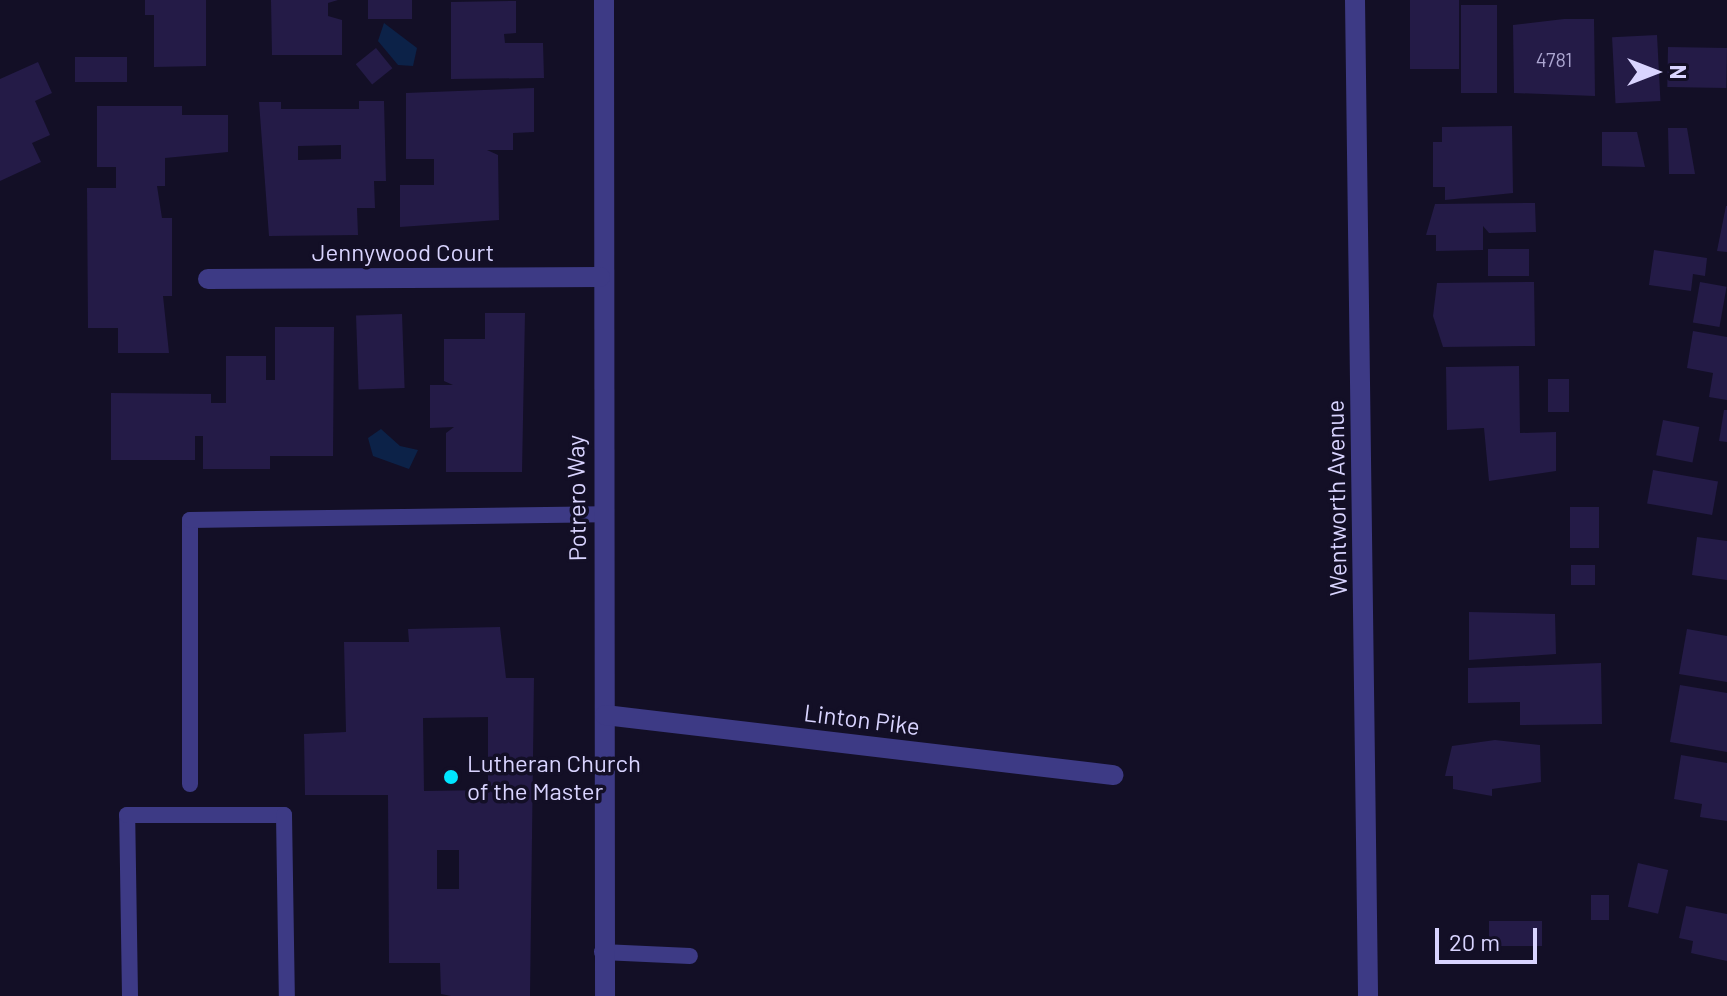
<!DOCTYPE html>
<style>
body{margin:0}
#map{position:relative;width:1727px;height:996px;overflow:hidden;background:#130f26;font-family:Barlow,sans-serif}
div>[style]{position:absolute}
.water>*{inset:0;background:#0c2248}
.building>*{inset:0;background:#241b47;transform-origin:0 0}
.lane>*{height:16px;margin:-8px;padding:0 8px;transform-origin:8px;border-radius:8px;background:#3d3a85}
.street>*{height:20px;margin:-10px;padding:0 10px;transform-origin:10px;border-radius:10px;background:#3d3a85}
.dots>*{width:22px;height:22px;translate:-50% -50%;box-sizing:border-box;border:4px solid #130f26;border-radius:50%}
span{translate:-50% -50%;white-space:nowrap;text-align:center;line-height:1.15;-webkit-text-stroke:7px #130f26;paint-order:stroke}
.number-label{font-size:20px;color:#aca6d1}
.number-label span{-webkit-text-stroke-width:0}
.street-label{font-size:24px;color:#d9d4ff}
.poi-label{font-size:24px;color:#d9d4ff}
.left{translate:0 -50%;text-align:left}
.north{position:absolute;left:1615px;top:32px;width:80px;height:80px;-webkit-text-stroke:6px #130f26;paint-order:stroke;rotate:90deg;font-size:22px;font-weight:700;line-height:32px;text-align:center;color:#d9d4ff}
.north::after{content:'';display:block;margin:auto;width:28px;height:36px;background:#d9d4ff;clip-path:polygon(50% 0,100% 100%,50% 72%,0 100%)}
.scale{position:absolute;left:1435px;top:928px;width:102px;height:36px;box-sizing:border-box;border:4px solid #d9d4ff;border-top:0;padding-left:10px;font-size:24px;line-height:28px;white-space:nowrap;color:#d9d4ff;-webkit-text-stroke:6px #130f26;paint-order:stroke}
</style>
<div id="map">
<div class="water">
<div style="clip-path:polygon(384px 23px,417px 48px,413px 66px,398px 65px,378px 41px)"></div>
<div style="clip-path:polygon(381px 429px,400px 446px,418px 450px,409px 469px,373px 456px,368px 438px)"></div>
</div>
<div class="building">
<div style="clip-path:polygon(145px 0,206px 0,206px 66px,154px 67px,154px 15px,145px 15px)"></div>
<div style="clip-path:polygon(271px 0,338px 0,328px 3px,328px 16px,342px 20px,342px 55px,272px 55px)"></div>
<div style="left:412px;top:0;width:19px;height:44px;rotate:90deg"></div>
<div style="left:1410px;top:0;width:49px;height:69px"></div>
<div style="clip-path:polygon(516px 1px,516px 33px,504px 34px,505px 43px,543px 43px,544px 78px,451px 79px,451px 2px)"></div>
<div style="left:1461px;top:5px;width:36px;height:88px"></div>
<div style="clip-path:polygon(1564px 19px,1594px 19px,1595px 96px,1514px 93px,1513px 25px)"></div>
<div style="left:1657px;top:35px;width:66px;height:45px;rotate:87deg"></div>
<div style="left:1668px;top:47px;width:59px;height:40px;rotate:1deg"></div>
<div style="left:376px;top:48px;width:26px;height:26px;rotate:51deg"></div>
<div style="left:127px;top:57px;width:25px;height:52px;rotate:90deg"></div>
<div style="clip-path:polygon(38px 62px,52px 93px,35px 101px,50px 135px,32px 143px,41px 162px,0 181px,0 79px)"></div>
<div style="clip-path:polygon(534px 88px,534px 132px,513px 133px,513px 150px,487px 150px,498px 155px,499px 220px,400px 227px,400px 185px,434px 185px,434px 159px,406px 159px,406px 93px)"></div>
<div style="clip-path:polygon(evenodd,359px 101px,384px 101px,386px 181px,374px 181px,375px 208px,357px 208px,358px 235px,269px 236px,259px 102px,281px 102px,281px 109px,359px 109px,359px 101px,341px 145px,341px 159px,298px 160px,298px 146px,341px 145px)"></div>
<div style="clip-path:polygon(97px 106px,182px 106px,182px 115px,228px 115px,228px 152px,165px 158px,165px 186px,157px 186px,162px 218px,172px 218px,172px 296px,163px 296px,169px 353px,118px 353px,118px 328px,88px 328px,87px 188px,116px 188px,116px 167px,97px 167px)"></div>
<div style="clip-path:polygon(1512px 126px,1513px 193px,1445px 200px,1445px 187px,1433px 187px,1433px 142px,1442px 142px,1442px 127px)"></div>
<div style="clip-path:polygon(1668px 128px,1687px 128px,1695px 174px,1669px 174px)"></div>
<div style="clip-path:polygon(1602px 132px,1637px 132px,1645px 167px,1602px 166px)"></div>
<div style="clip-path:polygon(1535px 203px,1536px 232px,1489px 233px,1483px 226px,1483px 250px,1436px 251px,1436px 235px,1426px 235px,1435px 204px)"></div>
<div style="clip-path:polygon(1726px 206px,1727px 206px,1727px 252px,1717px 251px)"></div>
<div style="left:1488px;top:249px;width:41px;height:27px"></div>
<div style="clip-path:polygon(1654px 250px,1707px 258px,1705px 276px,1693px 274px,1691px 291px,1649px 285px)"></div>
<div style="clip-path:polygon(1534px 282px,1535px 346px,1443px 347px,1433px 316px,1437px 283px)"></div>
<div style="left:1700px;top:282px;width:27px;height:41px;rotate:10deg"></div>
<div style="clip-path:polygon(485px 313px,525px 313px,522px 472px,446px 472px,446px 433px,454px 427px,430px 428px,430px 385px,453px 385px,444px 381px,444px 339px,485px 339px)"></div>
<div style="left:402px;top:314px;width:74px;height:46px;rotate:88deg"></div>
<div style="clip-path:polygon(275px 327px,334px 327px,333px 456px,270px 456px,270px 469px,203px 469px,203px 436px,195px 436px,195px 460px,111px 460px,111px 393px,211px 394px,211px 403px,226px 403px,226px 356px,266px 356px,266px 380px,275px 380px)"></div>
<div style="clip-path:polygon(1693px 331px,1727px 337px,1727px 400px,1709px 397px,1713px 373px,1687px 368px)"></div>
<div style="clip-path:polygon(1519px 366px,1520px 433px,1556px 432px,1556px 471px,1489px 481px,1484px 428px,1447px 430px,1446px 367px)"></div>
<div style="left:1569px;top:379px;width:33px;height:21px;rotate:90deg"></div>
<div style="clip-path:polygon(1724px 410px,1727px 410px,1727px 442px,1719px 441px)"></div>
<div style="left:1663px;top:420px;width:37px;height:36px;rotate:11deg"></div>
<div style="left:1653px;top:470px;width:66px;height:34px;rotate:10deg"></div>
<div style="left:1570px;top:507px;width:29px;height:41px"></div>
<div style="clip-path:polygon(1697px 537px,1727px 541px,1727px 580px,1692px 575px)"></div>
<div style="left:1571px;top:565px;width:24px;height:20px"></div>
<div style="clip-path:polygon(1469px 612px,1555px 614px,1556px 654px,1469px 660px)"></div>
<div style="clip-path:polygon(evenodd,500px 627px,506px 678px,534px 678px,530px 996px,451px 996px,441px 994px,440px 963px,389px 963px,388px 795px,305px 795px,304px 734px,346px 732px,344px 642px,409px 642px,408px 629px,500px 627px,488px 717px,488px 790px,424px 791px,423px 718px,488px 717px,500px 627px,437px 850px,459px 850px,459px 889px,437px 889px,437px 850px)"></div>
<div style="clip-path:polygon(1687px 629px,1727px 636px,1727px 682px,1679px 674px)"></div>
<div style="clip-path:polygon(1601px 663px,1602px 724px,1520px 725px,1520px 702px,1468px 703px,1468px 668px)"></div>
<div style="clip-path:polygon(1680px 685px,1727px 693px,1727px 752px,1670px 742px)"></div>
<div style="clip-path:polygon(1495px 740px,1540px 745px,1541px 782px,1492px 789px,1492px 796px,1453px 789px,1453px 776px,1445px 776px,1452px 746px)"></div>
<div style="clip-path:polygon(1681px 755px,1727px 763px,1727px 821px,1700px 817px,1702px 804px,1674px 799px)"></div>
<div style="left:1638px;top:863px;width:31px;height:45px;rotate:13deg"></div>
<div style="left:1591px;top:895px;width:18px;height:25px"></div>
<div style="clip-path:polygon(1686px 906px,1727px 914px,1727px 961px,1691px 953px,1693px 941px,1679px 938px)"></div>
<div style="left:1542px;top:921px;width:25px;height:53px;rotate:90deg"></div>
</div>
<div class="lane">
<div style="left:190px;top:784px;width:264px;rotate:-90deg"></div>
<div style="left:190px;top:520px;width:412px;rotate:-0.8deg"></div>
<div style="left:602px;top:952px;width:88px;rotate:2.6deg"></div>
<div style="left:130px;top:996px;width:181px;rotate:-90.9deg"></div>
<div style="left:127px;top:815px;width:157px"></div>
<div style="left:284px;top:815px;width:181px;rotate:89.1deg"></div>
</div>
<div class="street">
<div style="left:604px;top:0;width:996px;rotate:89.94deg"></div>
<div style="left:1355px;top:0;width:996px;rotate:89.25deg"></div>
<div style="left:208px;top:279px;width:392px;rotate:-0.3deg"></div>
<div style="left:605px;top:715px;width:512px;rotate:6.74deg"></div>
</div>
<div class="dots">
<div style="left:451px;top:777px;background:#00e5ff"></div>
</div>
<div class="number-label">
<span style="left:1554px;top:59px">4781</span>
</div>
<div class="street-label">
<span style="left:403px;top:252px">Jennywood Court</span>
<span style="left:576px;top:498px;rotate:-91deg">Potrero Way</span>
<span style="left:1336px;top:498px;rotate:-91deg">Wentworth Avenue</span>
<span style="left:862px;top:719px;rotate:7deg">Linton Pike</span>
</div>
<div class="poi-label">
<span class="left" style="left:467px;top:777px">Lutheran Church<br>of the Master</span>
</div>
<div class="north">N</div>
<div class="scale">20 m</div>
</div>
